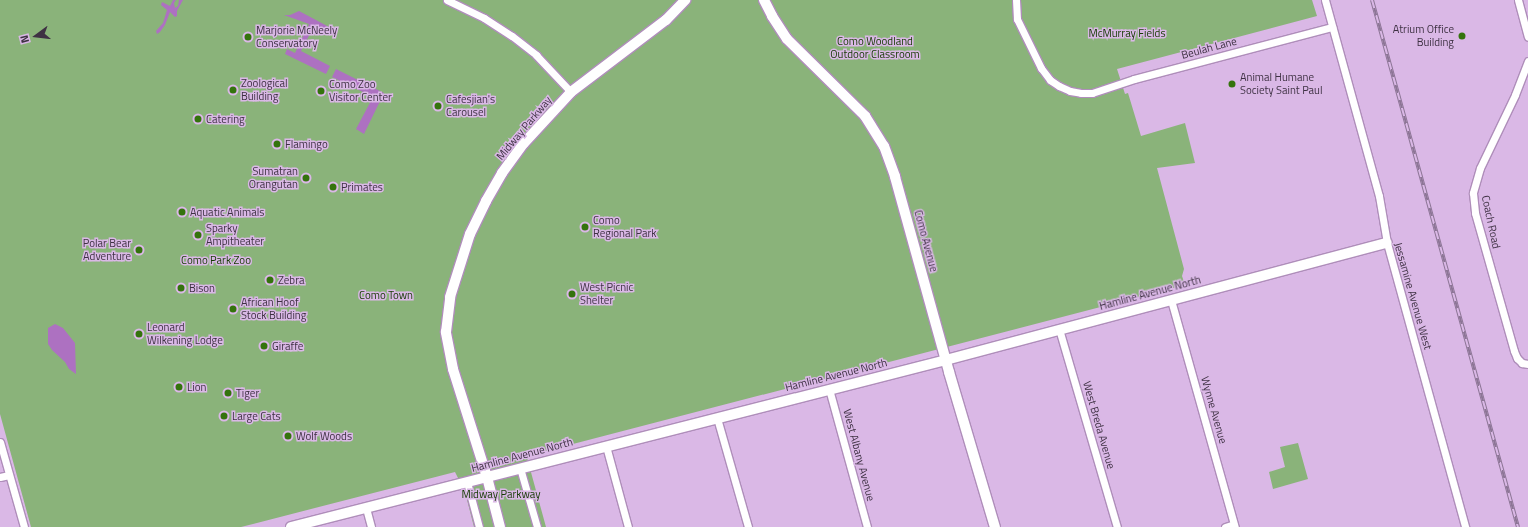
<!DOCTYPE html>
<style>
body{margin:0}
#map{position:relative;width:1528px;height:527px;overflow:hidden;background:#dab8e6;font-family:"Titillium Web",sans-serif}
div>[style]{position:absolute}
.green>*{inset:0;background:#8ab37a}
.water>*{inset:0;background:#ad71c1}
.roads{filter:drop-shadow(1px 0 #af8eba) drop-shadow(-1px 0 #af8eba) drop-shadow(0 1px #af8eba) drop-shadow(0 -1px #af8eba)}
.street>*{height:7px;margin:-3.5px;padding:0 3.5px;transform-origin:3.5px;border-radius:3.5px;background:#fff}
.secondary>*{height:10px;margin:-5px;padding:0 5px;transform-origin:5px;border-radius:5px;background:#fff}
.rail>*{height:4px;margin-top:-2px;transform-origin:0;background:repeating-linear-gradient(90deg,#dab8e6 0 8px,#8c7595 0 16px);box-sizing:border-box;border-block:1px solid #8c7595}
.dots>*{width:11px;height:11px;translate:-50% -50%;box-sizing:border-box;border:2px solid #dab8e6;border-radius:50%}
span{translate:-50% -50%;white-space:nowrap;text-align:center;line-height:1.15;-webkit-text-stroke:3px #dab8e6;paint-order:stroke}
.poi-label{font-size:11px;color:#3e3143}
.right{translate:-100% -50%;text-align:right}
.left{translate:0 -50%;text-align:left}
.park-label{font-size:11px;color:#143b00}
.street-label{font-size:11px;color:#3e3143}
.north{position:absolute;left:16px;top:16px;width:40px;height:40px;-webkit-text-stroke:3px #dab8e6;paint-order:stroke;rotate:255deg;font-size:11px;font-weight:700;line-height:16px;text-align:center;color:#3e3143}
.north::after{content:'';display:block;margin:auto;width:14px;height:18px;background:#3e3143;clip-path:polygon(50% 0,100% 100%,50% 72%,0 100%)}
</style>
<div id="map">
<div class="green">
<div style="clip-path:polygon(0 0,1312px 0,1317px 16px,1117px 69px,1125px 94px,1128px 93px,1141px 136px,1185px 123px,1195px 163px,1157px 168px,1184px 269px,1182px 276px,1185px 285px,546px 451px,541px 450px,526px 454px,546px 527px,474px 527px,465px 492px,455px 472px,241px 527px,31px 527px,0 414px)"></div>
<div style="clip-path:polygon(1298px 443px,1308px 479px,1273px 489px,1269px 472px,1285px 467px,1280px 447px)"></div>
</div>
<div class="water">
<div style="clip-path:polygon(173px 0,176px 0,174px 3px,175px 8px,178px 6px,179px 0,183px 0,177px 11px,177px 16px,175px 17px,170px 12px,165px 25px,160px 32px,157px 34px,156px 31px,163px 23px,167px 10px,161px 5px,162px 2px,170px 6px)"></div>
<div style="clip-path:polygon(299px 11px,331px 28px,328px 35px,313px 28px,301px 51px,330px 66px,326px 74px,285px 54px,287px 49px,295px 53px,309px 24px,284px 15px,290px 15px)"></div>
<div style="clip-path:polygon(336px 69px,384px 93px,364px 134px,356px 129px,373px 97px,332px 77px)"></div>
<div style="clip-path:polygon(55px 324px,63px 328px,75px 343px,76px 374px,69px 369px,65px 362px,52px 350px,48px 344px,48px 328px)"></div>
</div>
<div class="roads">
<div class="street">
<div style="left:447px;top:0;width:41px;rotate:25.9deg"></div>
<div style="left:484px;top:18px;width:33px;rotate:33deg"></div>
<div style="left:512px;top:36px;width:31px;rotate:38deg"></div>
<div style="left:536px;top:55px;width:51px;rotate:46.6deg"></div>
<div style="left:1016px;top:0;width:19px;rotate:87deg"></div>
<div style="left:1017px;top:19px;width:55px;rotate:63.9deg"></div>
<div style="left:1041px;top:68px;width:15px;rotate:53deg"></div>
<div style="left:1050px;top:80px;width:11px;rotate:34deg"></div>
<div style="left:1059px;top:86px;width:12px;rotate:24deg"></div>
<div style="left:1070px;top:91px;width:11px;rotate:10deg"></div>
<div style="left:1081px;top:93px;width:11px"></div>
<div style="left:1092px;top:93px;width:44px;rotate:-18.4deg"></div>
<div style="left:1134px;top:79px;width:205px;rotate:-14.7deg"></div>
<div style="left:1325px;top:0;width:203px;rotate:74.6deg"></div>
<div style="left:1379px;top:196px;width:48px;rotate:80.3deg"></div>
<div style="left:1387px;top:243px;width:295px;rotate:74.6deg"></div>
<div style="left:1518px;top:0;width:38px;rotate:75deg"></div>
<div style="left:1528px;top:61px;width:36px;rotate:111deg"></div>
<div style="left:1515px;top:95px;width:81px;rotate:115.6deg"></div>
<div style="left:1480px;top:168px;width:26px;rotate:106deg"></div>
<div style="left:1473px;top:193px;width:20px;rotate:84deg"></div>
<div style="left:1475px;top:213px;width:143px;rotate:74.2deg"></div>
<div style="left:1514px;top:351px;width:8px;rotate:67deg"></div>
<div style="left:1517px;top:358px;width:7px;rotate:45deg"></div>
<div style="left:1522px;top:363px;width:6px;rotate:9deg"></div>
<div style="left:1171px;top:300px;width:236px;rotate:74.3deg"></div>
<div style="left:1059px;top:329px;width:206px;rotate:73.7deg"></div>
<div style="left:829px;top:389px;width:143px;rotate:74.6deg"></div>
<div style="left:717px;top:418px;width:113px;rotate:74.1deg"></div>
<div style="left:0;top:442px;width:88px;rotate:74.2deg"></div>
<div style="left:606px;top:446px;width:84px;rotate:74.8deg"></div>
<div style="left:520px;top:468px;width:61px;rotate:73.9deg"></div>
<div style="left:0;top:477px;width:9px;rotate:-13deg"></div>
<div style="left:467px;top:482px;width:47px;rotate:75.1deg"></div>
<div style="left:366px;top:508px;width:20px;rotate:75deg"></div>
<div style="left:1225px;top:527px;width:9px;rotate:-18deg"></div>
</div>
<div class="secondary">
<div style="left:764px;top:0;width:18px;rotate:63deg"></div>
<div style="left:772px;top:16px;width:27px;rotate:57deg"></div>
<div style="left:787px;top:39px;width:110px;rotate:44.6deg"></div>
<div style="left:865px;top:116px;width:36px;rotate:58deg"></div>
<div style="left:884px;top:146px;width:33px;rotate:70deg"></div>
<div style="left:895px;top:177px;width:202px;rotate:74.5deg"></div>
<div style="left:949px;top:372px;width:162px;rotate:73.5deg"></div>
<div style="left:291px;top:527px;width:676px;rotate:-14.3deg"></div>
<div style="left:946px;top:360px;width:456px;rotate:-14.9deg"></div>
<div style="left:500px;top:527px;width:52px;rotate:-104.6deg"></div>
<div style="left:487px;top:477px;width:113px;rotate:-107.5deg"></div>
<div style="left:453px;top:369px;width:38px;rotate:-101deg"></div>
<div style="left:446px;top:332px;width:35px;rotate:-83deg"></div>
<div style="left:450px;top:297px;width:66px;rotate:-72.4deg"></div>
<div style="left:470px;top:234px;width:37px;rotate:-64deg"></div>
<div style="left:486px;top:201px;width:32px;rotate:-60deg"></div>
<div style="left:502px;top:173px;width:37px;rotate:-54deg"></div>
<div style="left:524px;top:143px;width:69px;rotate:-47.3deg"></div>
<div style="left:571px;top:92px;width:119px;rotate:-37.2deg"></div>
<div style="left:666px;top:20px;width:28px;rotate:-46deg"></div>
</div>
</div>
<div class="rail">
<div style="left:1372px;top:0;width:547px;rotate:74.52deg"></div>
</div>
<div class="dots">
<div style="left:1462px;top:36px;background:#34730d"></div>
<div style="left:248px;top:37px;background:#34730d"></div>
<div style="left:1232px;top:84px;background:#34730d"></div>
<div style="left:233px;top:90px;background:#34730d"></div>
<div style="left:321px;top:91px;background:#34730d"></div>
<div style="left:438px;top:106px;background:#34730d"></div>
<div style="left:198px;top:119px;background:#34730d"></div>
<div style="left:277px;top:144px;background:#34730d"></div>
<div style="left:306px;top:178px;background:#34730d"></div>
<div style="left:333px;top:187px;background:#34730d"></div>
<div style="left:182px;top:212px;background:#34730d"></div>
<div style="left:585px;top:227px;background:#34730d"></div>
<div style="left:198px;top:235px;background:#34730d"></div>
<div style="left:139px;top:250px;background:#34730d"></div>
<div style="left:270px;top:280px;background:#34730d"></div>
<div style="left:181px;top:288px;background:#34730d"></div>
<div style="left:572px;top:294px;background:#34730d"></div>
<div style="left:233px;top:309px;background:#34730d"></div>
<div style="left:139px;top:334px;background:#34730d"></div>
<div style="left:264px;top:346px;background:#34730d"></div>
<div style="left:179px;top:387px;background:#34730d"></div>
<div style="left:228px;top:393px;background:#34730d"></div>
<div style="left:224px;top:416px;background:#34730d"></div>
<div style="left:288px;top:436px;background:#34730d"></div>
</div>
<div class="poi-label">
<span class="right" style="left:1454px;top:36px">Atrium Office<br>Building</span>
<span class="left" style="left:256px;top:37px">Marjorie McNeely<br>Conservatory</span>
<span class="left" style="left:1240px;top:84px">Animal Humane<br>Society Saint Paul</span>
<span class="left" style="left:241px;top:90px">Zoological<br>Building</span>
<span class="left" style="left:329px;top:91px">Como Zoo<br>Visitor Center</span>
<span class="left" style="left:446px;top:106px">Cafesjian's<br>Carousel</span>
<span class="left" style="left:206px;top:119px">Catering</span>
<span class="left" style="left:285px;top:144px">Flamingo</span>
<span class="right" style="left:298px;top:178px">Sumatran<br>Orangutan</span>
<span class="left" style="left:341px;top:187px">Primates</span>
<span class="left" style="left:190px;top:212px">Aquatic Animals</span>
<span class="left" style="left:593px;top:227px">Como<br>Regional Park</span>
<span class="left" style="left:206px;top:235px">Sparky<br>Ampitheater</span>
<span class="right" style="left:131px;top:250px">Polar Bear<br>Adventure</span>
<span class="left" style="left:278px;top:280px">Zebra</span>
<span class="left" style="left:189px;top:288px">Bison</span>
<span class="left" style="left:580px;top:294px">West Picnic<br>Shelter</span>
<span class="left" style="left:241px;top:309px">African Hoof<br>Stock Building</span>
<span class="left" style="left:147px;top:334px">Leonard<br>Wilkening Lodge</span>
<span class="left" style="left:272px;top:346px">Giraffe</span>
<span class="left" style="left:187px;top:387px">Lion</span>
<span class="left" style="left:236px;top:393px">Tiger</span>
<span class="left" style="left:232px;top:416px">Large Cats</span>
<span class="left" style="left:296px;top:436px">Wolf Woods</span>
</div>
<div class="park-label">
<span style="left:1127px;top:33px">McMurray Fields</span>
<span style="left:875px;top:48px">Como Woodland<br>Outdoor Classroom</span>
<span style="left:216px;top:260px">Como Park Zoo</span>
<span style="left:386px;top:295px">Como Town</span>
<span style="left:501px;top:494px">Midway Parkway</span>
</div>
<div class="street-label">
<span style="left:1209px;top:48px;rotate:-15deg">Beulah Lane</span>
<span style="left:524px;top:128px;rotate:-50deg">Midway Parkway</span>
<span style="left:1491px;top:222px;rotate:78deg">Coach Road</span>
<span style="left:926px;top:241px;rotate:75deg">Como Avenue</span>
<span style="left:1150px;top:293px;rotate:-15deg">Hamline Avenue North</span>
<span style="left:1413px;top:296px;rotate:74deg">Jessamine Avenue West</span>
<span style="left:836px;top:375px;rotate:-14deg">Hamline Avenue North</span>
<span style="left:1214px;top:410px;rotate:74deg">Wynne Avenue</span>
<span style="left:1099px;top:425px;rotate:74deg">West Breda Avenue</span>
<span style="left:522px;top:455px;rotate:-15deg">Hamline Avenue North</span>
<span style="left:859px;top:455px;rotate:75deg">West Albany Avenue</span>
</div>
<div class="north">N</div>
</div>
